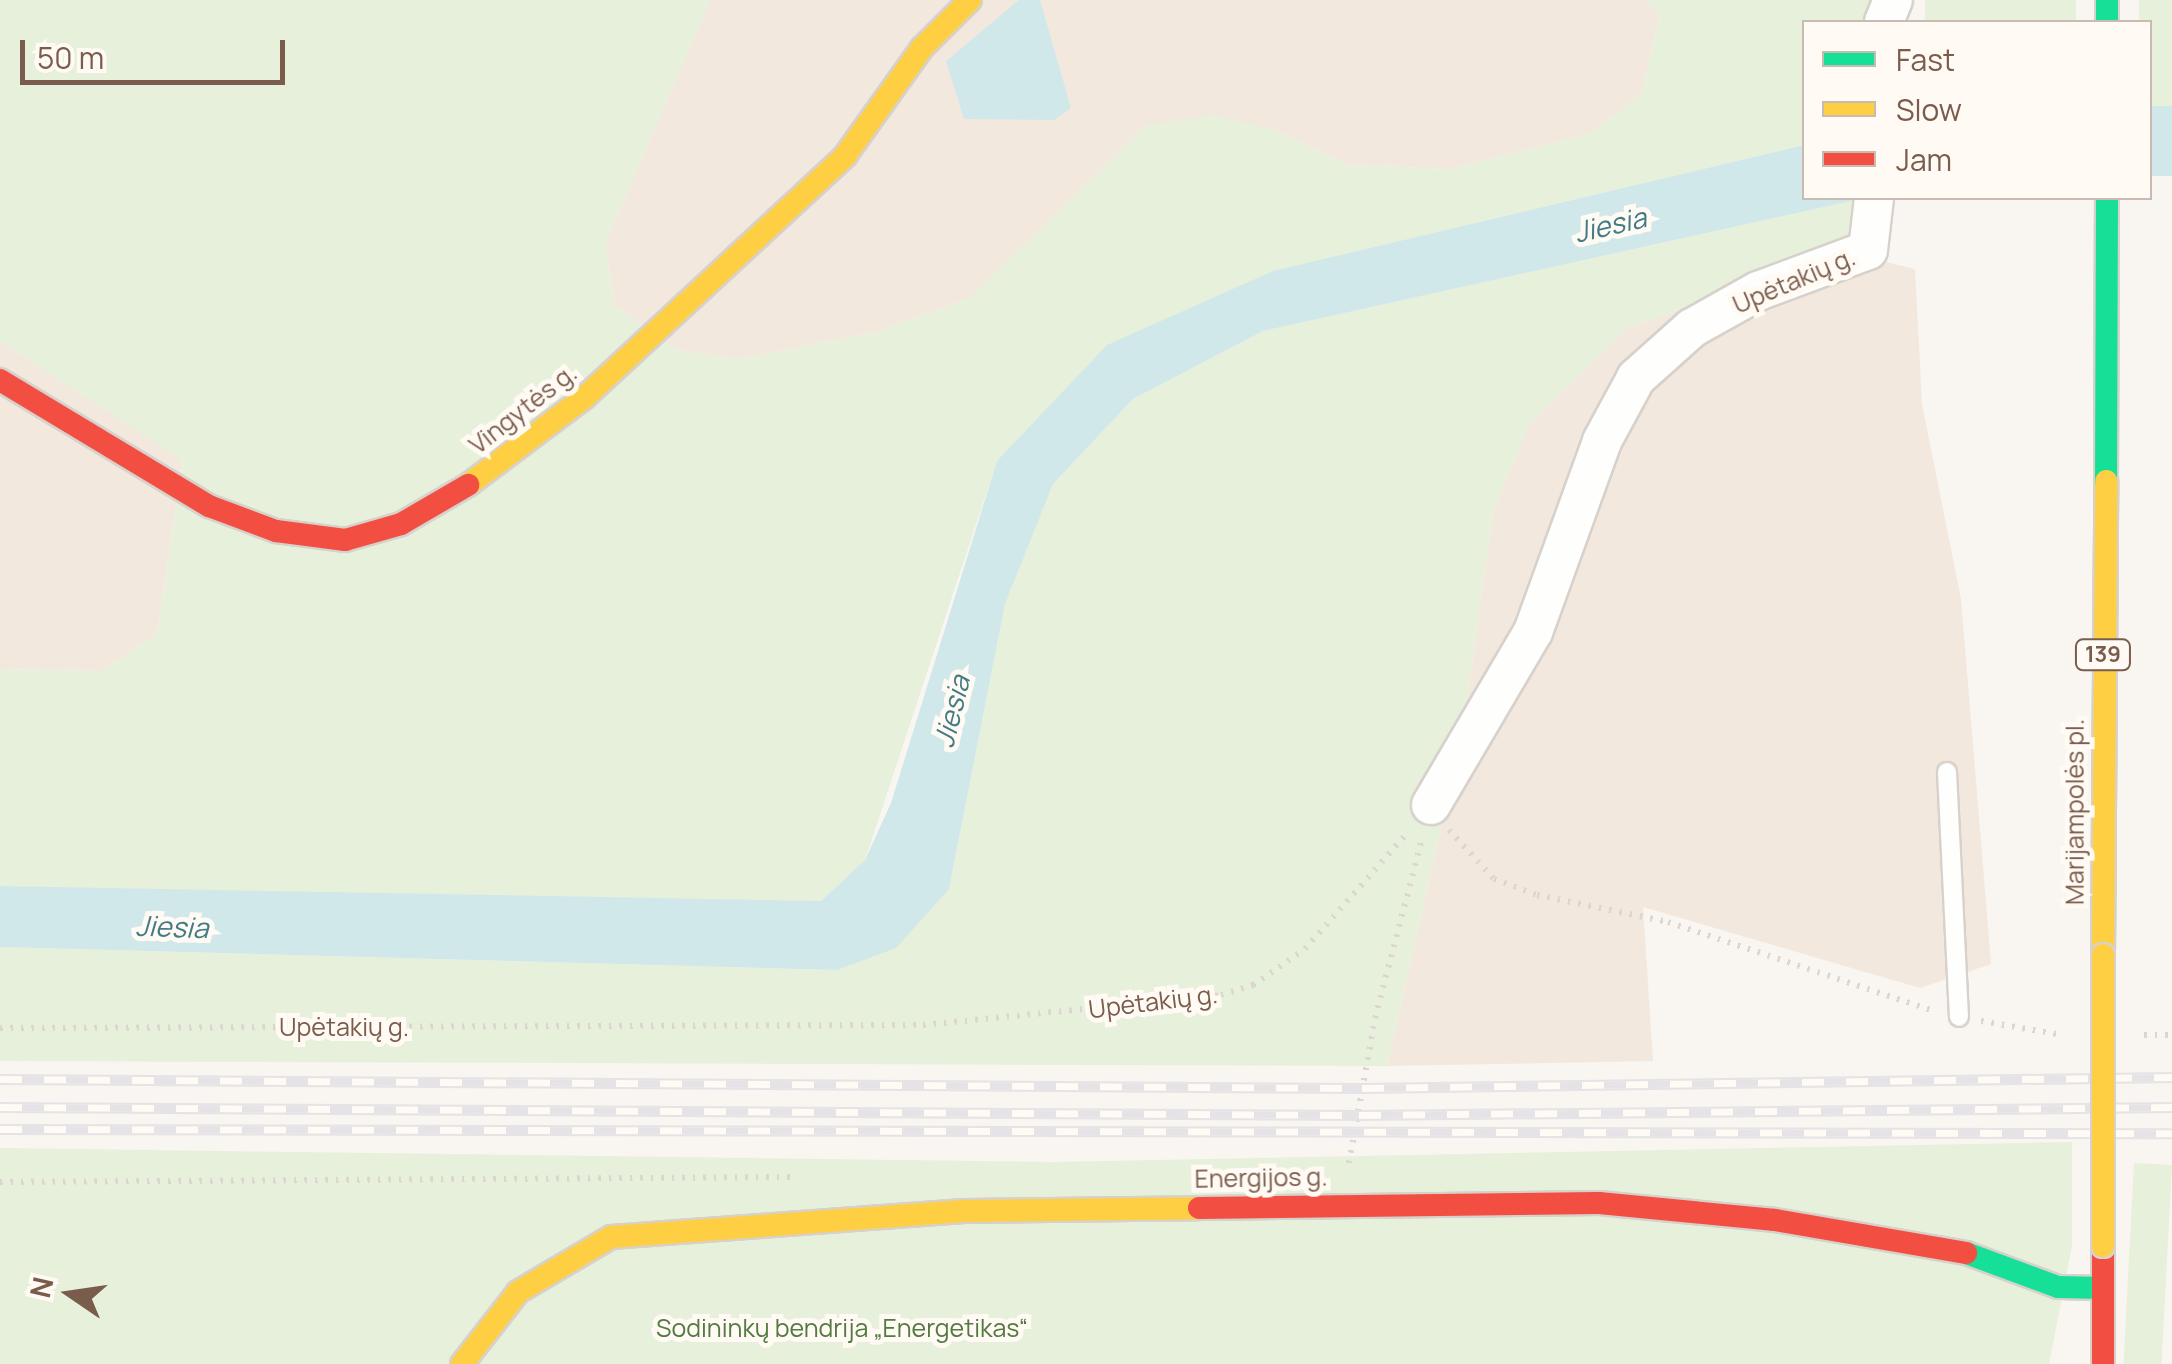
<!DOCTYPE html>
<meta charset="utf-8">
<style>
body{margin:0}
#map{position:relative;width:2172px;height:1364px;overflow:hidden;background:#f9f5f0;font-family:Manrope,sans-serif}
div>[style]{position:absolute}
.residential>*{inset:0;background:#f2e8de}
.green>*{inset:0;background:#e7f0db;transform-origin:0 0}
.water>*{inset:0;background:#d0e8ea;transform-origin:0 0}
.path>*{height:6px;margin-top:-3px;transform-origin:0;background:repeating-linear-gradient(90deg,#dcd5d0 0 2.5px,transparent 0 10.5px)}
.roads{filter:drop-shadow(2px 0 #d7d1cb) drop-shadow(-2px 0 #d7d1cb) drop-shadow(0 2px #d7d1cb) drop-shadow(0 -2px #d7d1cb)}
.lane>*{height:18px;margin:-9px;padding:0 9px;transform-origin:9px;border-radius:9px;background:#fefefd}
.street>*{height:38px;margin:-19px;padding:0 19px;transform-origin:19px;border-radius:19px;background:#fefefd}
.fast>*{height:22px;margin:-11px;padding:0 11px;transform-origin:11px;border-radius:11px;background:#16e098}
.slow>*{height:22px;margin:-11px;padding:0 11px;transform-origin:11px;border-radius:11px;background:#ffcf43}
.jam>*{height:22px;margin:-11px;padding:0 11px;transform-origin:11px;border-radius:11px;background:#f24e42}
.rail>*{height:11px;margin-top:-5.5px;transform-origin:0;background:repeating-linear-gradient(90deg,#fffaf3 0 22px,#e6e3e7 0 44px);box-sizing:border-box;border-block:2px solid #e6e3e7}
.bridges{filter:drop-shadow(2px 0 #dad1cc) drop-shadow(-2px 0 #dad1cc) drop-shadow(0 2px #dad1cc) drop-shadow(0 -2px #dad1cc)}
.slow-bridge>*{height:22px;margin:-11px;padding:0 11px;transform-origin:11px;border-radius:11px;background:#ffcf43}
span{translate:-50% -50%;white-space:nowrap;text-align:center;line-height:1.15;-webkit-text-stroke:10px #fffaf3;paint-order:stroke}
.shield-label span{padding:2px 8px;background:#fffaf3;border:2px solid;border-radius:8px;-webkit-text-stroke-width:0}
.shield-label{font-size:22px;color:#7a5c4d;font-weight:700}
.street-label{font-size:25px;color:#7a5c4d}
.park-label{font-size:25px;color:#537a41}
.water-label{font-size:28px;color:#437c86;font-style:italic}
.legend{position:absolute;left:1802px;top:20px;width:350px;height:180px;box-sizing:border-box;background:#fffaf3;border:2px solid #cabbb1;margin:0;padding:12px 18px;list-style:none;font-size:30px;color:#7a5c4d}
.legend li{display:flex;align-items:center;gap:20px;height:50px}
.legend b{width:50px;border:2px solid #cabbb1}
.north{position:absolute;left:20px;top:1244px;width:100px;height:100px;-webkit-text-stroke:8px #fffaf3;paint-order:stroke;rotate:283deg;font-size:28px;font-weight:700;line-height:40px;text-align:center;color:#7a5c4d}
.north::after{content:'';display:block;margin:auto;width:35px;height:45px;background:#7a5c4d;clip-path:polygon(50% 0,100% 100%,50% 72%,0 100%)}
.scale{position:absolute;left:20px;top:40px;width:265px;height:45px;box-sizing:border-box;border:5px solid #7a5c4d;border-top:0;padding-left:12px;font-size:30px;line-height:35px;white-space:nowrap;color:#7a5c4d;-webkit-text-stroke:8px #fffaf3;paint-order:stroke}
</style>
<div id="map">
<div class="residential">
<div style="clip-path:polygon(710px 0,1646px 0,1660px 16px,1641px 95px,1589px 134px,1452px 169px,1348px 165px,1272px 129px,1146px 126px,970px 298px,880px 331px,739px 359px,677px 350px,615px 306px,605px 244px)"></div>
<div style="clip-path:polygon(1843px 252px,1915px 269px,1922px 404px,1961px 599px,1991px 964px,1920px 988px,1643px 907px,1653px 1061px,1387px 1066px,1462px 734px,1493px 512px,1529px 424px,1627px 328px)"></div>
<div style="clip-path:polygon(0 341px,183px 460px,157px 634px,102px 671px,0 669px)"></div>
</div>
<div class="green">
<div style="clip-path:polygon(0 0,710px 0,605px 244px,615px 306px,677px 350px,739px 359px,880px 331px,970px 298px,1146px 126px,1212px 115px,1272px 129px,1348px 165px,1452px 169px,1589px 134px,1641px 95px,1660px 16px,1646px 0,1871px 0,1866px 22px,1804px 22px,1804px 145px,1274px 271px,997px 461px,865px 860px,821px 901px,756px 906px,0 886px,0 669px,102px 671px,157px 634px,183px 461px,0 341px)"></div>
<div style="left:1925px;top:0;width:151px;height:26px"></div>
<div style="clip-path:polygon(2139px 0,2172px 0,2172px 106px,2150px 106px,2150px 22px,2139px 22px)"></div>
<div style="clip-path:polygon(1860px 198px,1865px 219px,1843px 252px,1627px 328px,1529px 424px,1493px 512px,1462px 734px,1387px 1066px,0 1061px,0 947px,837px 970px,949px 889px,1005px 604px,1053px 484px,1133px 399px,1263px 331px)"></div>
<div style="clip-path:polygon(2072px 1142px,2072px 1246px,2049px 1364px,0 1364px,0 1148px,1053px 1162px)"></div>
<div style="left:2134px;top:1163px;width:38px;height:201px;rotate:3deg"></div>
</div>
<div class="water">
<div style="clip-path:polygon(1019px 0,1040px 0,1071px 108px,1054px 120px,964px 119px,946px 61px)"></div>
<div style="left:2150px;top:106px;width:22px;height:70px"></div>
<div style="clip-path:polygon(1804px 145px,1804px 198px,1864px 198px,1263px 331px,1133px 399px,1053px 484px,1005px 604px,949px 889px,896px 948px,837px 970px,0 947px,0 886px,821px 901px,865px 860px,891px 803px,997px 461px,1107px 345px,1273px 271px)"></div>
</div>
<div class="path">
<div style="left:1449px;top:830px;width:67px;rotate:47.4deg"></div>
<div style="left:1494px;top:879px;width:46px;rotate:20.4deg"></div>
<div style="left:1537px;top:895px;width:134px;rotate:11.6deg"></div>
<div style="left:1668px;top:922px;width:280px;rotate:18.5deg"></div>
<div style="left:1981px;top:1021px;width:82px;rotate:9.8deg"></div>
<div style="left:0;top:1028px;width:923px;rotate:-0.19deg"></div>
<div style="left:923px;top:1025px;width:300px;rotate:-5.7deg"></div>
<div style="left:1221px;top:995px;width:34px;rotate:-17deg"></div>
<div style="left:1253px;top:985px;width:63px;rotate:-34.7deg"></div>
<div style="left:1305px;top:949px;width:156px;rotate:-48.6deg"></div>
<div style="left:2144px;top:1035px;width:28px"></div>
<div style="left:1349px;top:1163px;width:147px;rotate:-79.8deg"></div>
<div style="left:1375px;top:1018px;width:189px;rotate:-75.3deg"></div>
<div style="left:0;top:1182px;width:793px;rotate:-0.36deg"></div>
</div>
<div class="roads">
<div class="lane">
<div style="left:1947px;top:772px;width:245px;rotate:87.2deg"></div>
</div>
<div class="street">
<div style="left:1884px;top:22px;width:24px;rotate:-68deg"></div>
<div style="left:1431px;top:805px;width:201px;rotate:-59.5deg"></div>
<div style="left:1533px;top:632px;width:203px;rotate:-70.1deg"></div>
<div style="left:1602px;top:441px;width:72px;rotate:-61.6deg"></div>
<div style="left:1636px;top:378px;width:75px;rotate:-41.8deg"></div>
<div style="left:1692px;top:328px;width:76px;rotate:-29.3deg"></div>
<div style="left:1758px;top:291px;width:117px;rotate:-20.4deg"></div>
<div style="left:1868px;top:250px;width:52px;rotate:-83.4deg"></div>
</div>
<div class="fast">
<div style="left:2107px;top:0;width:22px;rotate:90deg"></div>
<div style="left:2106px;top:481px;width:283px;rotate:-89.8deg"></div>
<div style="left:1966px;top:1253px;width:98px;rotate:20.3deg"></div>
<div style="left:2058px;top:1287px;width:45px;rotate:1.3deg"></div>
</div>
<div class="slow">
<div style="left:468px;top:485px;width:146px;rotate:-36.9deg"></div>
<div style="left:585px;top:397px;width:355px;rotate:-42.8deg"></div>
<div style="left:845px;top:156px;width:133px;rotate:-54.5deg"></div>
<div style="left:922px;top:48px;width:68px;rotate:-45deg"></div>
<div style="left:2103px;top:955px;width:474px;rotate:-89.6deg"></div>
<div style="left:462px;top:1364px;width:91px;rotate:-52.1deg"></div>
<div style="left:518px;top:1292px;width:108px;rotate:-30.6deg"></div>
<div style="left:611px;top:1237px;width:354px;rotate:-4.2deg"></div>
<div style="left:964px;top:1211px;width:235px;rotate:-0.7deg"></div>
</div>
<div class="jam">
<div style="left:0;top:380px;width:244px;rotate:31.1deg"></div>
<div style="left:209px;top:506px;width:72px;rotate:20.5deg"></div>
<div style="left:276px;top:531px;width:70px;rotate:7.4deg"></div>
<div style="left:345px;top:540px;width:58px;rotate:-15.9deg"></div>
<div style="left:401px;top:524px;width:78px;rotate:-30.2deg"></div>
<div style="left:1199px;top:1208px;width:400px;rotate:-0.7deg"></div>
<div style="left:1599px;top:1203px;width:177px;rotate:5.5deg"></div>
<div style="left:1775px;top:1220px;width:194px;rotate:9.8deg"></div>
<div style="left:2103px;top:1246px;width:118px;rotate:90deg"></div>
</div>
</div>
<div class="rail">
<div style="left:0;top:1079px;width:1362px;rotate:0.38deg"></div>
<div style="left:1362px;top:1088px;width:810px;rotate:-0.78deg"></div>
<div style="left:0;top:1107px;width:1359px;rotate:0.34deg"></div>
<div style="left:1359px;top:1115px;width:813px;rotate:-0.56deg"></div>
<div style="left:0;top:1129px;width:2172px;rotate:0.11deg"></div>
</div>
<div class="bridges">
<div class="slow-bridge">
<div style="left:2103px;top:955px;width:291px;rotate:90deg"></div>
</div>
</div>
<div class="shield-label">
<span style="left:2103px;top:655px">139</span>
</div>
<div class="street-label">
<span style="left:1794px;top:281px;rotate:-23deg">Upėtakių g.</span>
<span style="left:523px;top:409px;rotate:-38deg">Vingytės g.</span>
<span style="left:2075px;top:812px;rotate:-90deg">Marijampolės pl.</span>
<span style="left:1153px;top:1002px;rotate:-7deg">Upėtakių g.</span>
<span style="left:344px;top:1027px">Upėtakių g.</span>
<span style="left:1261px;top:1178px;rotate:-1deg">Energijos g.</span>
</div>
<div class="park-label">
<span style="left:842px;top:1328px">Sodininkų bendrija „Energetikas“</span>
</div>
<div class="water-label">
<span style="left:1610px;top:224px;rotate:-13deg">Jiesia</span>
<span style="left:951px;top:711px;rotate:-76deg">Jiesia</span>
<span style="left:172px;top:926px;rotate:2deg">Jiesia</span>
</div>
<ul class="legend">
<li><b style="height:12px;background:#16e098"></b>Fast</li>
<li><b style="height:12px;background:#ffcf43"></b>Slow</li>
<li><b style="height:12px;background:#f24e42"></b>Jam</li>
</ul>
<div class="north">N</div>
<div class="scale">50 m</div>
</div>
